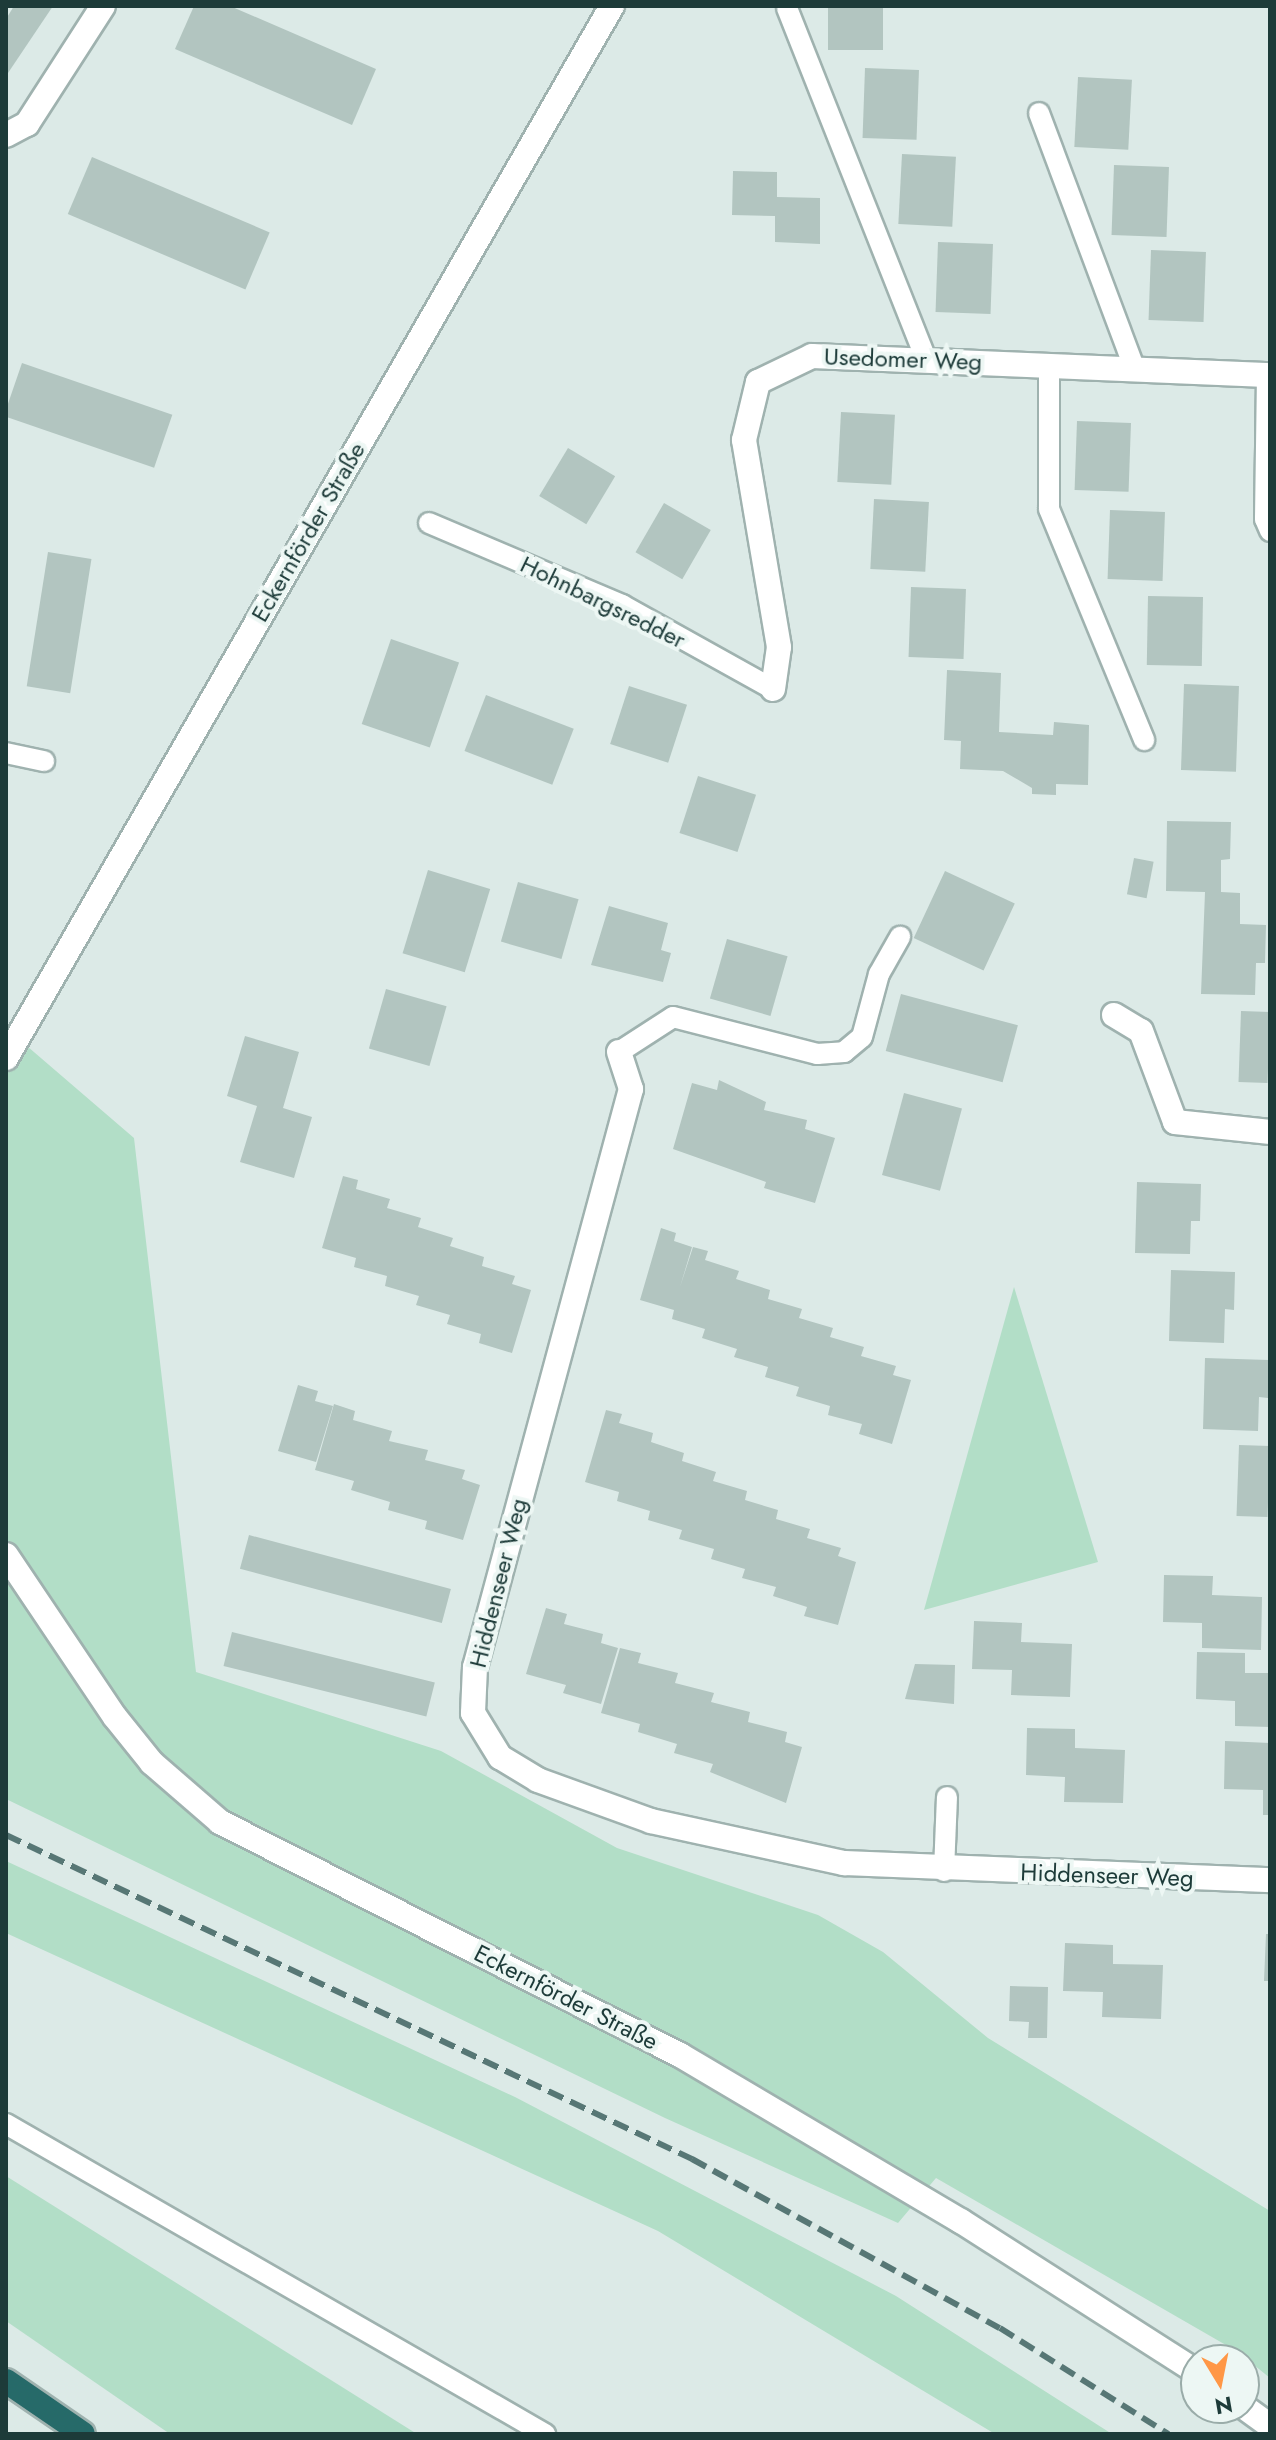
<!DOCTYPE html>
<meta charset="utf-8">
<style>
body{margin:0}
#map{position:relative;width:1276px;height:2440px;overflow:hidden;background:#dceae7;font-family:Jost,sans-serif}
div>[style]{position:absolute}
.green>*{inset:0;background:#b2dec7}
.building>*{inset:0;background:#b2c5c0;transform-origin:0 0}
.roads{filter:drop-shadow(2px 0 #9fb2af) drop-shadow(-2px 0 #9fb2af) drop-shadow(0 2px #9fb2af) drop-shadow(0 -2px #9fb2af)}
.lane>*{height:20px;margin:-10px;padding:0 10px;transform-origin:10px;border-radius:10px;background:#fff}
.street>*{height:24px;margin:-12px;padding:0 12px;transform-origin:12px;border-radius:12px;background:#fff}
.secondary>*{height:24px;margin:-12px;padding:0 12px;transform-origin:12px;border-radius:12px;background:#fff}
.highway>*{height:24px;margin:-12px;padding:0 12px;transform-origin:12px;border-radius:12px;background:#266a69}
.rail>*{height:6px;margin-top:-3px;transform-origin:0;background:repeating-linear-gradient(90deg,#577775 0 16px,transparent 0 24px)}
span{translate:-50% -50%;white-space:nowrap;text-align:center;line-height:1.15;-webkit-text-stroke:8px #edf7f4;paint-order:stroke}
.street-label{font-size:24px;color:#1d3b39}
.frame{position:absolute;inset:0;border:8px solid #1d3b39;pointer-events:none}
.north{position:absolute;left:1180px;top:2344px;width:80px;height:80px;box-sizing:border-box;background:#edf7f4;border:2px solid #9aaca9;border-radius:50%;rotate:170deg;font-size:22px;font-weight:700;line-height:32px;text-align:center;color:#1d3b39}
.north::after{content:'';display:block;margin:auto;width:28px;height:36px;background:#ff9746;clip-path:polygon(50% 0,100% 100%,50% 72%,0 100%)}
</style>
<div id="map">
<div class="green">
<div style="clip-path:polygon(6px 1028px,134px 1138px,196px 1672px,441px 1751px,617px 1848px,818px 1915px,883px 1952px,988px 2038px,1270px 2211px,1270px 2378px,1238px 2352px,936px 2178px,898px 2223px,665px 2118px,6px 1799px)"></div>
<div style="clip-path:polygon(1014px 1287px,1098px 1562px,924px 1610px)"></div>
<div style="clip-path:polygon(6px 1861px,515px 2097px,896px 2296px,1112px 2434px,995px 2434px,658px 2231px,6px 1933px)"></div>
<div style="clip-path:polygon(6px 2176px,417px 2434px,170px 2434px,6px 2321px)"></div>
</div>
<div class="building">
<div style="clip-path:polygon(14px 6px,53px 6px,8px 73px,6px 19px)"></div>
<div style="clip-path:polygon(194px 6px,230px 6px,376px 69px,352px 125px,175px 49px)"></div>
<div style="left:828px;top:6px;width:55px;height:44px"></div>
<div style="left:865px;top:68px;width:54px;height:70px;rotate:2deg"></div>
<div style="left:1078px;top:77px;width:54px;height:70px;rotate:3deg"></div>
<div style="left:902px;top:154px;width:54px;height:70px;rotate:3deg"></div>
<div style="left:92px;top:157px;width:193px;height:62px;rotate:23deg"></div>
<div style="left:1114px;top:165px;width:55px;height:70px;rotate:2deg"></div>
<div style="clip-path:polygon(733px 171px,777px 172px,777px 197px,820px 198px,820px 244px,775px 242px,775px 216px,732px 215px)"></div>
<div style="left:938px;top:242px;width:55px;height:70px;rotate:2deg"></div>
<div style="left:1151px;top:250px;width:55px;height:70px;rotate:2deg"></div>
<div style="left:22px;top:363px;width:159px;height:56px;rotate:19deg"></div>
<div style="left:841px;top:412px;width:54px;height:70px;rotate:3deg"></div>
<div style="left:1077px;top:421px;width:54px;height:69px;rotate:2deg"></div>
<div style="left:568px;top:448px;width:55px;height:56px;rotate:31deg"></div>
<div style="left:874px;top:499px;width:55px;height:70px;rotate:3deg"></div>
<div style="left:664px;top:503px;width:54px;height:57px;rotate:30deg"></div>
<div style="left:1110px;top:510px;width:55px;height:69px;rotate:2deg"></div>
<div style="left:48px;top:552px;width:44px;height:136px;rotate:9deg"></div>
<div style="left:911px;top:587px;width:55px;height:70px;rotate:2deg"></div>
<div style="left:1148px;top:596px;width:55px;height:69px;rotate:1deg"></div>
<div style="left:391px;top:639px;width:72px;height:90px;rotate:19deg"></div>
<div style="clip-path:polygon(947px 670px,1001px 673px,999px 732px,1053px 735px,1054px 722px,1089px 725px,1088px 785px,1056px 784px,1056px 795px,1032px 794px,1032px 788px,1003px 771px,960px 769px,961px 741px,944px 740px)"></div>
<div style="left:1184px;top:684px;width:55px;height:86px;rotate:2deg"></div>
<div style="left:629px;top:686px;width:61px;height:61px;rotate:18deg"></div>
<div style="left:486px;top:695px;width:94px;height:60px;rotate:21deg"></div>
<div style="left:698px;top:776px;width:61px;height:60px;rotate:18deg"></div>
<div style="clip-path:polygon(1167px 821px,1231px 822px,1230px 859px,1221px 860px,1221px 892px,1240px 893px,1240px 924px,1266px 925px,1265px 963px,1256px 963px,1255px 995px,1201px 994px,1205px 892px,1166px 891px)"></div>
<div style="left:1134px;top:858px;width:20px;height:37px;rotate:11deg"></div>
<div style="left:428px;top:870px;width:65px;height:87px;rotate:17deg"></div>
<div style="left:945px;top:871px;width:77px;height:74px;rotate:25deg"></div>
<div style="left:518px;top:882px;width:63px;height:62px;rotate:16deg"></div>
<div style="clip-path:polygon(609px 906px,668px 923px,661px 950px,671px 953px,663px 982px,591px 965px)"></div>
<div style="left:727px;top:939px;width:63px;height:62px;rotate:16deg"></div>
<div style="left:386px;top:989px;width:63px;height:62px;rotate:16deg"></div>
<div style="left:901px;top:994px;width:121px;height:59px;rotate:15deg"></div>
<div style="left:1241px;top:1011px;width:29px;height:71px;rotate:2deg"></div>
<div style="clip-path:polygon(245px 1036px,299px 1052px,283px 1108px,312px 1117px,294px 1178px,240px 1162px,257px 1106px,227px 1096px)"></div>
<div style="clip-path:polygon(719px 1080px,766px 1102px,764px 1110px,807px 1120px,805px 1129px,835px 1138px,815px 1203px,764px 1188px,766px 1182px,673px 1149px,692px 1083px,717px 1090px)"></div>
<div style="left:904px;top:1093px;width:60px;height:85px;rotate:15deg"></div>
<div style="clip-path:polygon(343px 1176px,358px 1180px,356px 1189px,390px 1199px,387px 1208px,421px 1218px,418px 1227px,453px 1238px,450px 1246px,484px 1257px,482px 1266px,515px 1276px,512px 1284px,531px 1290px,512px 1353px,479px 1343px,481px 1334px,447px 1324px,450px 1315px,416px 1305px,419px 1296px,385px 1286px,387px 1276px,354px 1267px,356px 1258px,322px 1248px)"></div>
<div style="clip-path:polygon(1137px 1182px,1201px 1184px,1200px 1221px,1191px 1221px,1190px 1254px,1135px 1253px)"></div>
<div style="clip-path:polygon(661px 1228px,676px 1233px,674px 1241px,692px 1247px,680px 1287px,693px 1247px,708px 1251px,705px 1260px,739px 1271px,736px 1279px,770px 1290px,768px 1299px,802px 1309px,799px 1318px,833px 1328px,830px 1337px,864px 1347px,861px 1356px,896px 1366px,893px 1375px,911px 1380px,892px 1444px,859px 1434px,862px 1424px,828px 1415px,830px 1406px,796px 1396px,799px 1387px,765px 1377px,768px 1367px,734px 1357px,737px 1349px,702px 1338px,705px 1329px,672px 1319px,674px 1310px,640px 1300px)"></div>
<div style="clip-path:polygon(1171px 1270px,1235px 1272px,1234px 1310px,1225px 1309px,1224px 1343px,1169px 1341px)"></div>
<div style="clip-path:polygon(1205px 1358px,1269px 1360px,1268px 1398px,1259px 1397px,1258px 1431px,1203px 1429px)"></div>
<div style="clip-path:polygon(298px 1385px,318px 1391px,315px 1401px,333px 1406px,316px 1462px,278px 1451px)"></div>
<div style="clip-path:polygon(334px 1404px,355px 1411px,353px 1420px,392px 1431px,389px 1441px,428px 1450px,425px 1460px,465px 1470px,462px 1479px,480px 1485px,463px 1540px,425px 1529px,427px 1521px,388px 1510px,390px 1502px,351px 1490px,354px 1481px,315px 1470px)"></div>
<div style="clip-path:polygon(606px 1410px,622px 1414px,619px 1423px,653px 1433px,651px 1442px,684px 1453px,682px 1461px,716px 1472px,713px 1481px,747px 1491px,745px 1500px,778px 1510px,776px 1519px,810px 1529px,807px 1538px,841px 1548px,838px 1556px,856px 1562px,838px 1625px,804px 1616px,807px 1607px,773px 1596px,776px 1587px,742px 1578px,745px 1569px,711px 1559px,714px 1549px,679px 1539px,682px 1530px,648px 1520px,650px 1511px,617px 1501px,619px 1492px,585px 1482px)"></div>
<div style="left:1239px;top:1445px;width:31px;height:71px;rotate:2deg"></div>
<div style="left:249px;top:1535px;width:209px;height:35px;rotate:15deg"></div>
<div style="clip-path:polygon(1164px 1575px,1213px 1576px,1212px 1595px,1262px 1597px,1261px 1650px,1202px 1648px,1202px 1623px,1163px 1622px)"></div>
<div style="clip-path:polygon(546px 1608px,567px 1614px,564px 1624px,603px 1634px,601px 1643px,618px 1648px,601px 1704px,563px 1693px,566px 1685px,526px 1674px)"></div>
<div style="clip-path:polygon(974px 1621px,1022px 1623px,1021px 1642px,1072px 1644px,1070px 1697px,1011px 1695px,1012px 1670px,972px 1669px)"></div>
<div style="left:232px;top:1632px;width:209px;height:35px;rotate:14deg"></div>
<div style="clip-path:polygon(620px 1648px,641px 1653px,638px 1663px,678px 1673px,675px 1683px,714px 1693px,711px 1702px,750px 1712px,748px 1722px,787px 1732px,785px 1742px,802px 1747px,786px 1803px,710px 1772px,713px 1764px,674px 1753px,677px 1744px,638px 1732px,640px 1724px,601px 1713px)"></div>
<div style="clip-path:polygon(1197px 1652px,1245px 1653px,1245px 1673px,1270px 1673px,1270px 1727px,1235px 1726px,1235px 1701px,1196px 1699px)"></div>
<div style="clip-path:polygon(915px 1664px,955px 1665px,954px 1704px,905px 1699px)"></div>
<div style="clip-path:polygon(1027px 1728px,1075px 1729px,1075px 1748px,1125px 1750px,1123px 1803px,1064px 1802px,1065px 1777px,1026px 1775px)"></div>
<div style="clip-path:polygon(1225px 1741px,1270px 1743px,1270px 1815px,1263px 1815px,1263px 1790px,1224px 1789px)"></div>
<div style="clip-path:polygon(1266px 1934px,1270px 1934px,1270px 1981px,1264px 1981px)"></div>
<div style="clip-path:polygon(1065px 1943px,1113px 1945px,1113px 1964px,1163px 1965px,1161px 2019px,1102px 2017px,1103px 1992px,1063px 1991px)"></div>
<div style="clip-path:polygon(1010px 1986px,1048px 1987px,1047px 2038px,1028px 2038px,1029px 2022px,1009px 2021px)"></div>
</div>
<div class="roads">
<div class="lane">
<div style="left:787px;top:8px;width:378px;rotate:68.4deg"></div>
<div style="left:1039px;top:113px;width:271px;rotate:69.5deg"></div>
<div style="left:1049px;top:365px;width:144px;rotate:90deg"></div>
<div style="left:1049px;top:509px;width:250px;rotate:67.6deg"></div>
<div style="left:1267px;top:375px;width:144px;rotate:90.8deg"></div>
<div style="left:1265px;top:519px;width:13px;rotate:67deg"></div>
<div style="left:429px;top:523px;width:210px;rotate:23deg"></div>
<div style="left:622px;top:605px;width:173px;rotate:29.1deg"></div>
<div style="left:6px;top:753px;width:39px;rotate:12deg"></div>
<div style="left:619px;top:1052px;width:64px;rotate:-32.9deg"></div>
<div style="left:673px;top:1017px;width:149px;rotate:14.4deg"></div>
<div style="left:817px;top:1054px;width:27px;rotate:-4deg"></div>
<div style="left:844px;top:1052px;width:23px;rotate:-40deg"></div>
<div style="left:862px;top:1037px;width:65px;rotate:-74.9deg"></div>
<div style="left:879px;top:974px;width:43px;rotate:-60.4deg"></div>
<div style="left:944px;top:1871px;width:74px;rotate:-87.7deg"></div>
<div style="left:6px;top:2124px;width:622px;rotate:29.9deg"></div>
</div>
<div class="street">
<div style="left:6px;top:135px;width:24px;rotate:-28deg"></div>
<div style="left:27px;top:124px;width:140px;rotate:-57.2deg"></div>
<div style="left:773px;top:689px;width:42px;rotate:-81.9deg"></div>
<div style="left:779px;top:647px;width:210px;rotate:-99.6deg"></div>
<div style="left:744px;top:440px;width:60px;rotate:-76.4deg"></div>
<div style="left:758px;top:382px;width:60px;rotate:-25.7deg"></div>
<div style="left:812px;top:356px;width:458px;rotate:2.4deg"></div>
<div style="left:1114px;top:1015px;width:31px;rotate:31deg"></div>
<div style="left:1141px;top:1031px;width:97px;rotate:69.5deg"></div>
<div style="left:1175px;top:1122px;width:96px;rotate:6deg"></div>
<div style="left:619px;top:1052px;width:39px;rotate:72deg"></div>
<div style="left:631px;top:1089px;width:599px;rotate:105.1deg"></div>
<div style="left:475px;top:1667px;width:46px;rotate:92.5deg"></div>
<div style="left:473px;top:1713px;width:52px;rotate:58.5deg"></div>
<div style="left:500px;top:1757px;width:44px;rotate:31.2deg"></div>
<div style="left:538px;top:1780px;width:120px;rotate:19.9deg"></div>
<div style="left:651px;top:1821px;width:198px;rotate:12.3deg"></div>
<div style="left:844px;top:1863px;width:426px;rotate:2.3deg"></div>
</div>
<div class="secondary">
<div style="left:6px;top:1058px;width:1214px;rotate:-60.06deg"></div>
<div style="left:6px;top:1555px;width:195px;rotate:56.1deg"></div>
<div style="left:115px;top:1717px;width:59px;rotate:51.2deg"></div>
<div style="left:152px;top:1763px;width:90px;rotate:40.9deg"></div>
<div style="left:220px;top:1822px;width:516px;rotate:26.86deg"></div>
<div style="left:680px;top:2055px;width:326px;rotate:30.6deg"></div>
<div style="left:961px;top:2221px;width:279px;rotate:32.6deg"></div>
<div style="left:1244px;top:2407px;width:32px;rotate:36deg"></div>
</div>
<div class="highway">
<div style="left:6px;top:2381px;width:93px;rotate:34.5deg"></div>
</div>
</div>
<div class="rail">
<div style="left:6px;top:1835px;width:759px;rotate:25.28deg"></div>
<div style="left:692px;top:2159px;width:351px;rotate:28.8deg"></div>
<div style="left:1000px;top:2328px;width:199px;rotate:32.2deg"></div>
</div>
<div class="street-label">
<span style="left:903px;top:359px;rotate:2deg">Usedomer Weg</span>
<span style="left:308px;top:532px;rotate:-60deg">Eckernförder Straße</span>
<span style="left:603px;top:602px;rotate:26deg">Hohnbargsredder</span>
<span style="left:498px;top:1583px;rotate:-76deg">Hiddenseer Weg</span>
<span style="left:1107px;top:1875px;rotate:2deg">Hiddenseer Weg</span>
<span style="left:566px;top:1997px;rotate:27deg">Eckernförder Straße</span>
</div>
<div class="frame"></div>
<div class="north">N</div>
</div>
